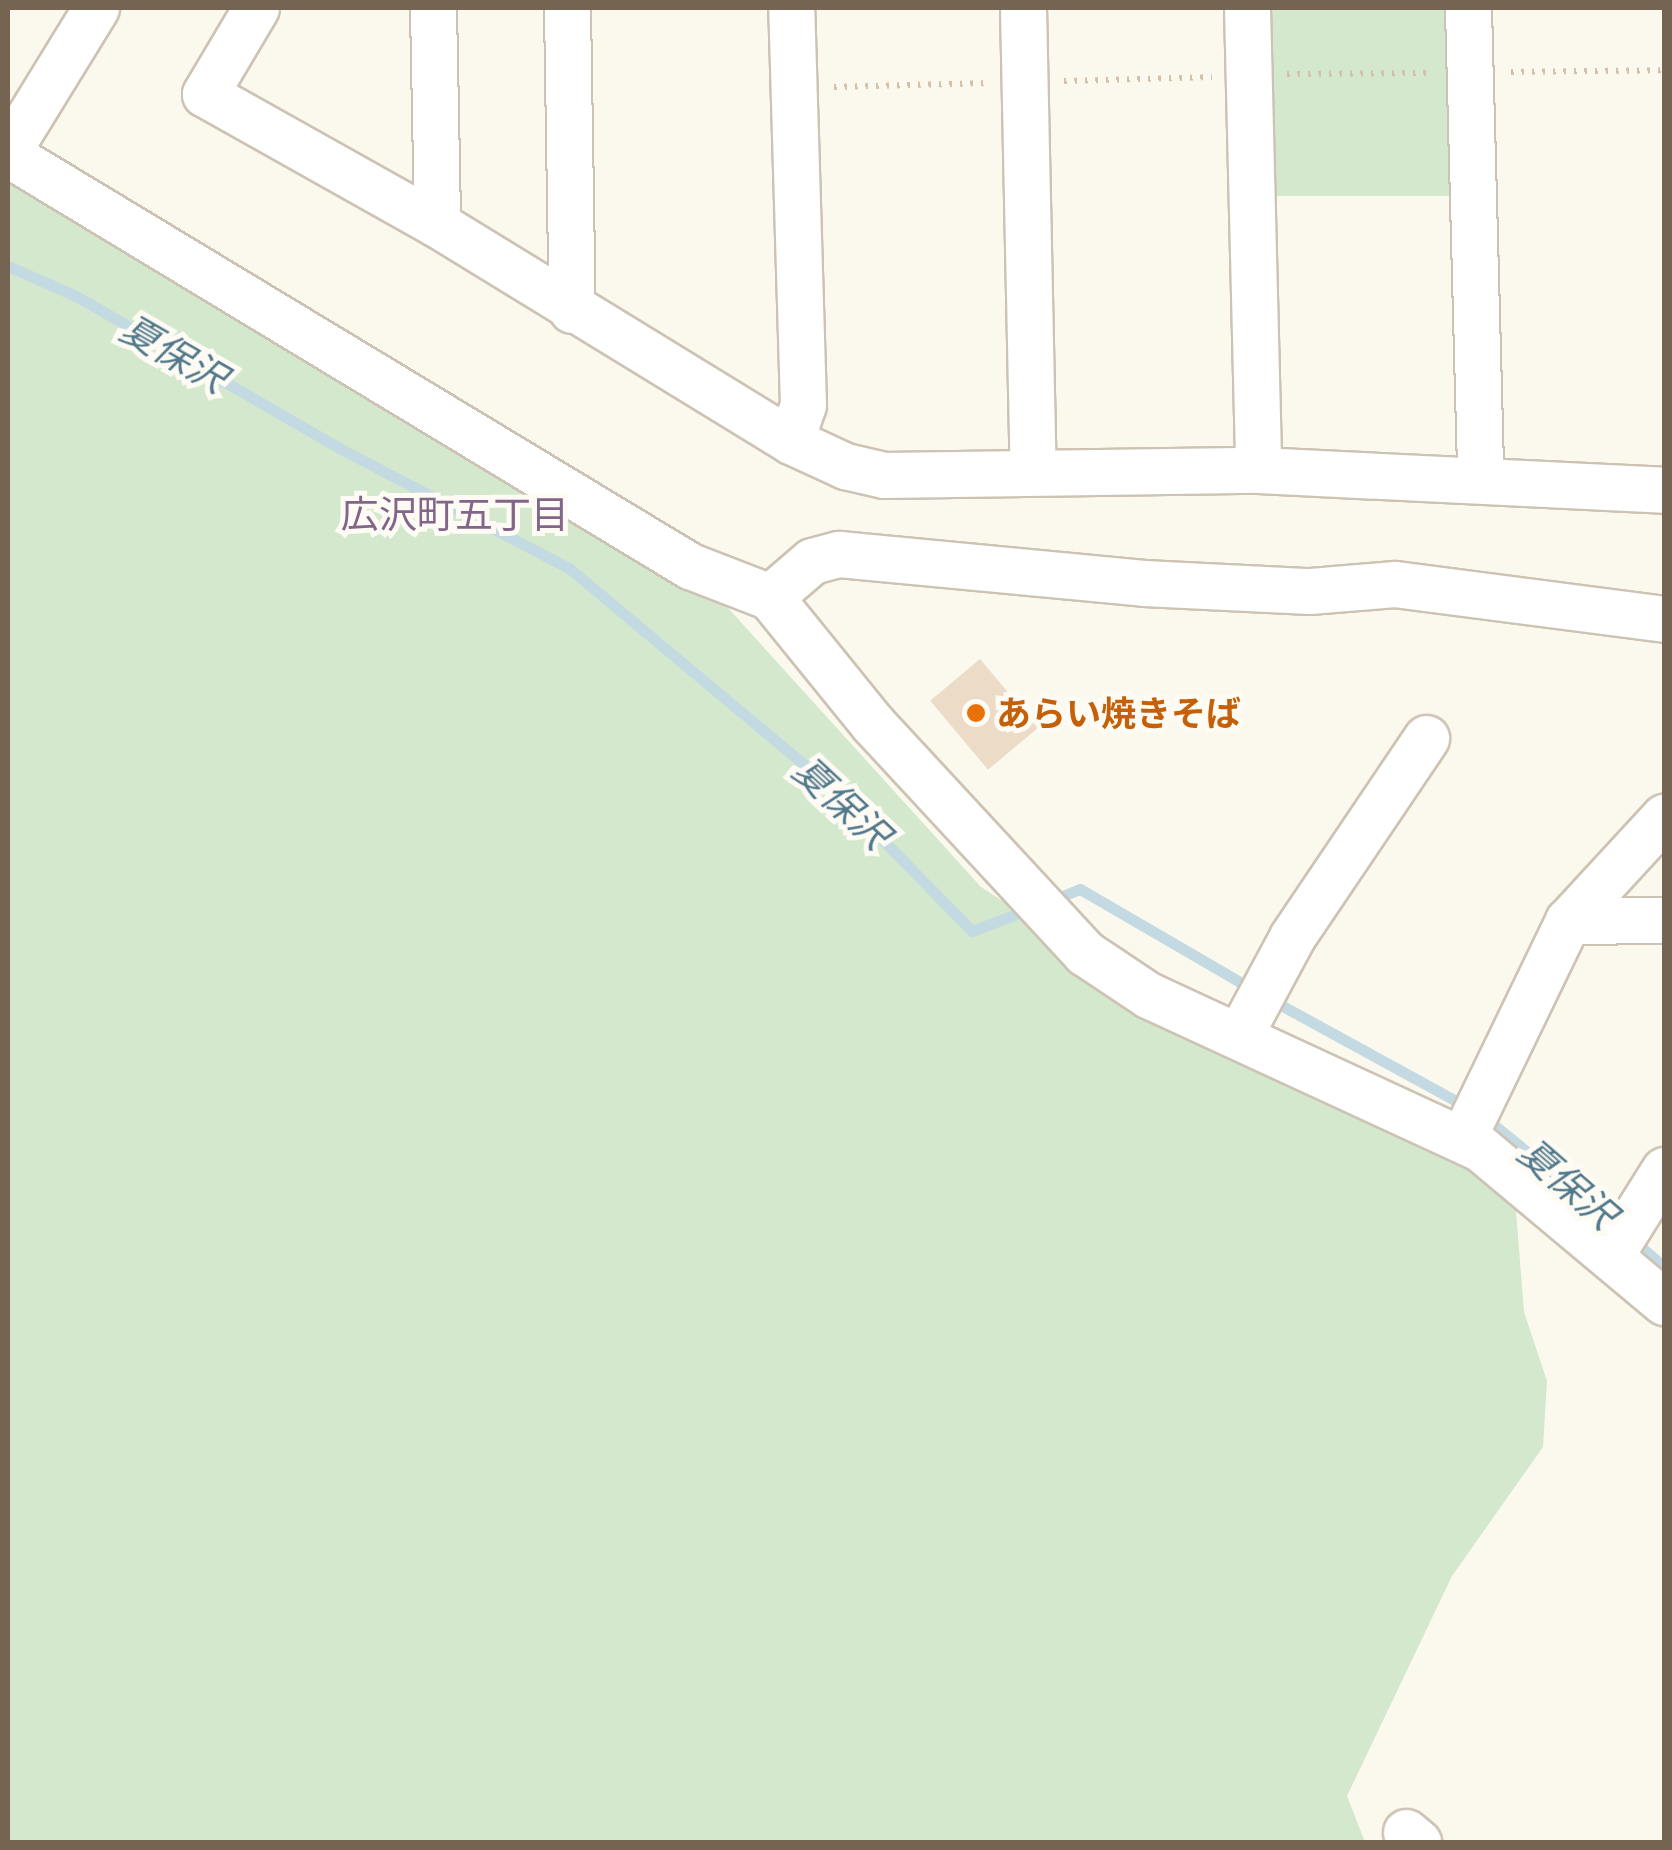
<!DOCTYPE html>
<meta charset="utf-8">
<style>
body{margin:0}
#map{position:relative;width:1672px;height:1850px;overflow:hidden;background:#fbf8ee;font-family:"PT Sans Narrow","Noto Sans JP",sans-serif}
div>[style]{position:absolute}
.green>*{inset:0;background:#d3e8cd;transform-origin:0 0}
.stream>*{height:11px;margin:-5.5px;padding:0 5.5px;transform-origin:5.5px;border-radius:5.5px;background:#c4dae3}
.building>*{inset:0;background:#ecdbc6;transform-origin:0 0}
.path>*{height:6px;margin-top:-3px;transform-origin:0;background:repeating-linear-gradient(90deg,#d3c1ab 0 2.5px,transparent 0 10.5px)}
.roads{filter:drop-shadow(2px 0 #cdc3b4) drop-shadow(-2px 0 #cdc3b4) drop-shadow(0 2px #cdc3b4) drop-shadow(0 -2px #cdc3b4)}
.minor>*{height:45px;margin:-22.5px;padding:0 22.5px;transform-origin:22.5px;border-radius:22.5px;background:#fff}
.dots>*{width:28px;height:28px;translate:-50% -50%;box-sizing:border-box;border:5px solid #fefbf4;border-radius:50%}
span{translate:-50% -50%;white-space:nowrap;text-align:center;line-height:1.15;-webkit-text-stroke:10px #fefbf4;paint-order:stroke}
.food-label{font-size:35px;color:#c56008;font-weight:700}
.left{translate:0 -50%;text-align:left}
.water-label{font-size:38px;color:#51788b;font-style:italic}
.neighbourhood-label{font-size:38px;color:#826689}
.frame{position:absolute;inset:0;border:10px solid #756452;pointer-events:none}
</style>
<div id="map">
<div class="green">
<div style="left:1265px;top:8px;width:185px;height:188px"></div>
<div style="clip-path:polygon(8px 171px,690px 566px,981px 887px,1148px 995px,1472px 1158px,1515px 1198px,1524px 1312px,1547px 1381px,1543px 1447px,1452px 1576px,1347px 1796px,1365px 1842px,8px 1842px)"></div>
</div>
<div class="stream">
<div style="left:8px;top:266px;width:74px;rotate:23.8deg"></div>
<div style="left:76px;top:296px;width:306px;rotate:30deg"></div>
<div style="left:341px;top:449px;width:257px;rotate:27.6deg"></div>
<div style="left:569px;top:568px;width:340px;rotate:39.9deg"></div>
<div style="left:830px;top:786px;width:203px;rotate:45.6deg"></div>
<div style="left:972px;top:931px;width:64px;rotate:-21deg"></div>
<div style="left:1050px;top:901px;width:32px;rotate:-22deg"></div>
<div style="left:1080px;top:889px;width:199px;rotate:30.2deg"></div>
<div style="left:1268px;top:998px;width:227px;rotate:28.7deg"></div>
<div style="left:1483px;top:1116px;width:176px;rotate:39.2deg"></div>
<div style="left:1633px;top:1240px;width:41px;rotate:41.1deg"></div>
</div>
<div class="building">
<div style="left:980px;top:659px;width:90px;height:65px;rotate:50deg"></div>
</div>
<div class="path">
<div style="left:1511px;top:72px;width:153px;rotate:-0.7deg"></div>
<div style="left:1287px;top:74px;width:143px;rotate:-0.4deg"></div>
<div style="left:1064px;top:81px;width:148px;rotate:-1.5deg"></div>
<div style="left:834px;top:87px;width:153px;rotate:-1.5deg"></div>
</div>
<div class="roads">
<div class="minor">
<div style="left:256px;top:8px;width:100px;rotate:120.7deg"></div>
<div style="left:205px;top:94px;width:266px;rotate:29.3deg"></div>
<div style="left:437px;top:224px;width:415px;rotate:31.5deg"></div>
<div style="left:791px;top:441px;width:60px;rotate:24.8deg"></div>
<div style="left:845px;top:466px;width:40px;rotate:13deg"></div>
<div style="left:884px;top:475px;width:374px;rotate:-0.8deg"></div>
<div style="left:1258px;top:470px;width:406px;rotate:2.8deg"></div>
<div style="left:433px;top:8px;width:216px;rotate:88.9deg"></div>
<div style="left:567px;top:8px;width:302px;rotate:89.1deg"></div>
<div style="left:1023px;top:8px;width:462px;rotate:88.8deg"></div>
<div style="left:1247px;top:8px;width:462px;rotate:88.6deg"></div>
<div style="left:1468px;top:8px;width:472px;rotate:88.5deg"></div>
<div style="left:8px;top:151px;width:168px;rotate:-58.4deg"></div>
<div style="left:8px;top:154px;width:797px;rotate:31.14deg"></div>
<div style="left:690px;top:566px;width:86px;rotate:21.2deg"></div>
<div style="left:770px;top:597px;width:164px;rotate:51deg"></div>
<div style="left:873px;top:724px;width:312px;rotate:47.2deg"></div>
<div style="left:1085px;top:953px;width:76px;rotate:33.7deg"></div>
<div style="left:1148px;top:995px;width:367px;rotate:24.8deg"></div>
<div style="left:1481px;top:1149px;width:239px;rotate:39.9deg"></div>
<div style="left:791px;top:441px;width:38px;rotate:-72deg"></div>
<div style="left:803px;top:405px;width:397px;rotate:-91.7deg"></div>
<div style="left:770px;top:597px;width:55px;rotate:-40.6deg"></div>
<div style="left:812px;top:561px;width:28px;rotate:-15deg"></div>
<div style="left:839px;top:554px;width:306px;rotate:5.4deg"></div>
<div style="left:1144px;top:583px;width:166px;rotate:2.8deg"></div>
<div style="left:1310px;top:591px;width:85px;rotate:-4.7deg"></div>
<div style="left:1395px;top:584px;width:271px;rotate:7.4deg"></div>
<div style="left:1568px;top:921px;width:142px;rotate:-47.3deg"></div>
<div style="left:1239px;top:1036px;width:112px;rotate:-61.8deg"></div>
<div style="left:1292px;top:937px;width:240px;rotate:-56deg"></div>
<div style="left:1463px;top:1138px;width:241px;rotate:-64.2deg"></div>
<div style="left:1568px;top:921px;width:96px;rotate:-0.6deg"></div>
<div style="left:1612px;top:1253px;width:98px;rotate:-57.9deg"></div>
<div style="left:1406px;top:1832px;width:16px;rotate:40deg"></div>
</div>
</div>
<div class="dots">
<div style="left:976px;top:713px;background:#e8710a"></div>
</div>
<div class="food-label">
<span class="left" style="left:996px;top:713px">あらい焼きそば</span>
</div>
<div class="water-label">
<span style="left:174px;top:353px;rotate:30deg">夏保沢</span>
<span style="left:842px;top:802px;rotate:43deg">夏保沢</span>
<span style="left:1568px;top:1183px;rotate:41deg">夏保沢</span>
</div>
<div class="neighbourhood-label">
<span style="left:455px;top:514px">広沢町五丁目</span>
</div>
<div class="frame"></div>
</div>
